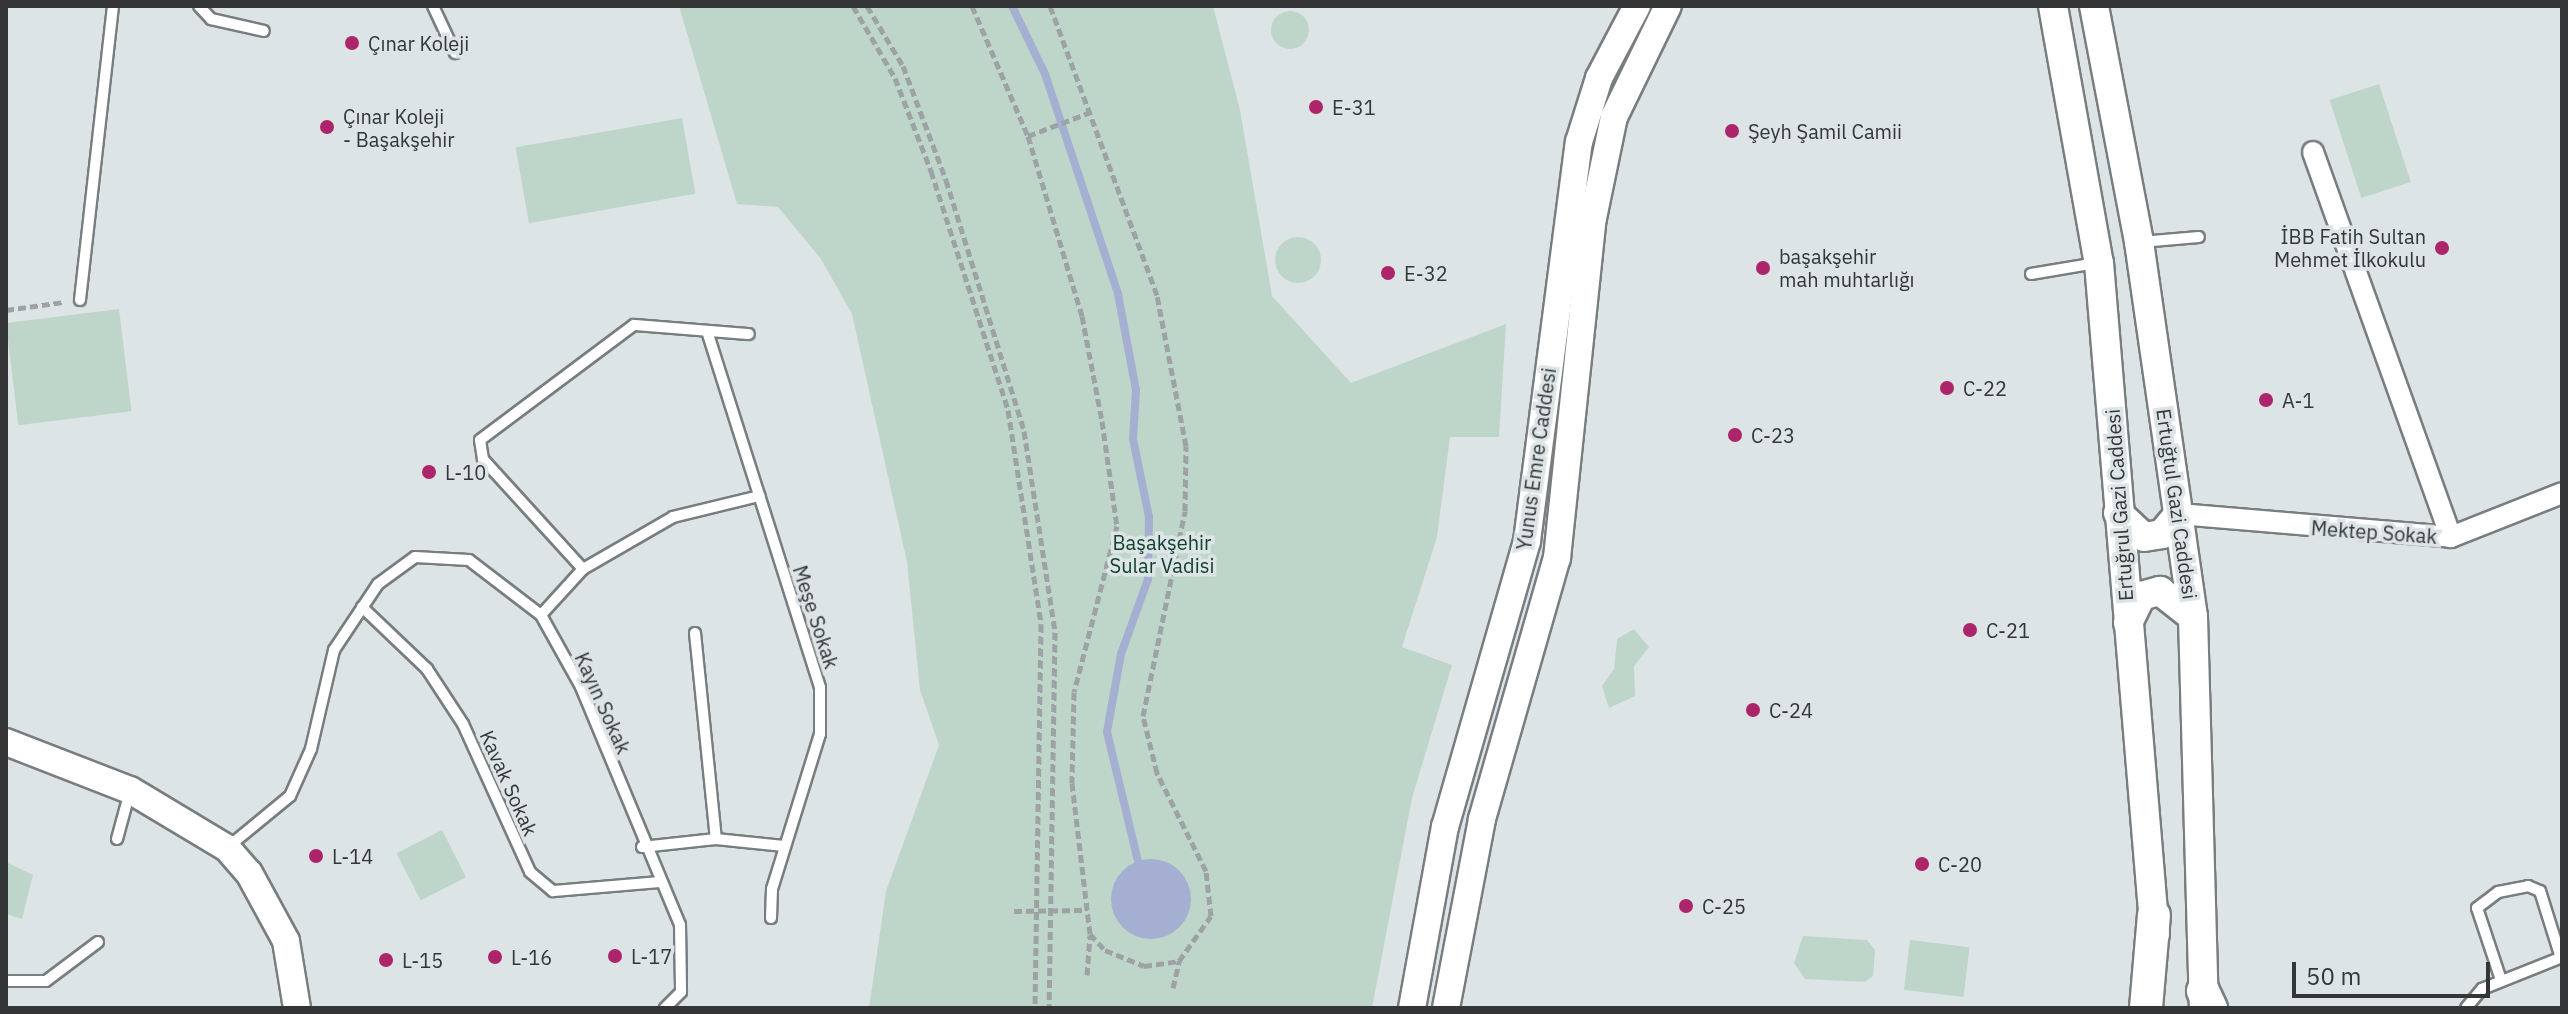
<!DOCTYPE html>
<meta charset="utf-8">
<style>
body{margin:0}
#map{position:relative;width:2568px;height:1014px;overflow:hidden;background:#dde4e6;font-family:"IBM Plex Sans",sans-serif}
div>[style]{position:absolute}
.green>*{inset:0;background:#bed6c9;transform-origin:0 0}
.round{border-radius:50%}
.water>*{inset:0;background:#a5afd1}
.stream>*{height:8px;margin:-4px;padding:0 4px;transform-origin:4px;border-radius:4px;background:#a5afd1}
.path>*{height:5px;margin-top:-2.5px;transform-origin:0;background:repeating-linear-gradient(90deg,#9da2a4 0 8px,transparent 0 12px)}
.roads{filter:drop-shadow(2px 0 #787d7f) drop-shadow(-2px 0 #787d7f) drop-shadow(0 2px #787d7f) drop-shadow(0 -2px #787d7f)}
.service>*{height:10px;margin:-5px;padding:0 5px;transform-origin:5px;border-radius:5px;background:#fff}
.minor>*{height:20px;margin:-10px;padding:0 10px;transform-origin:10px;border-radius:10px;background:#fff}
.tertiary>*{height:26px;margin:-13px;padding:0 13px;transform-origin:13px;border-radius:13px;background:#fff}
.secondary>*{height:28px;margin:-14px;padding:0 14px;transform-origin:14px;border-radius:14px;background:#fff}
.primary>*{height:32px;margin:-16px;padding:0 16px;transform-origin:16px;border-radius:16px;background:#fff}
.dots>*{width:22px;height:22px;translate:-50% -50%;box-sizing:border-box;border:4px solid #dde4e6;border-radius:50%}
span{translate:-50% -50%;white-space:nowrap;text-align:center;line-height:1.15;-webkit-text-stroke:7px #dde4e6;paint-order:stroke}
.poi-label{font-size:20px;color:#333536}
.left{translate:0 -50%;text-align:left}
.right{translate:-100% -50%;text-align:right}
.street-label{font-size:20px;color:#333536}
.park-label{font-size:20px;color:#10412c}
.frame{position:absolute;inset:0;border:8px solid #333536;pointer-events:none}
.scale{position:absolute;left:2292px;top:962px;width:198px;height:36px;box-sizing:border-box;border:4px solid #333536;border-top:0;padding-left:10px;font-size:24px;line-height:28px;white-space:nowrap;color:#333536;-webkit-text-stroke:6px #dde4e6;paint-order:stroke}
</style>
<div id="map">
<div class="green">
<div style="clip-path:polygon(679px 6px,1213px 6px,1240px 110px,1272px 296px,1351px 383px,1506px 324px,1499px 437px,1450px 437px,1437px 537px,1402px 647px,1452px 665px,1412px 798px,1372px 1008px,869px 1008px,886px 891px,939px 745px,920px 690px,907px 562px,852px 314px,821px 259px,778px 207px,737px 204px)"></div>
<div class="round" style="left:1271px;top:11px;width:38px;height:38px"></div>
<div style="left:2379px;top:84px;width:103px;height:52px;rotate:72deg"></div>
<div style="left:682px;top:118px;width:77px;height:169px;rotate:80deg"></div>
<div class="round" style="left:1275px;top:237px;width:46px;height:46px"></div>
<div style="left:119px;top:309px;width:103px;height:114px;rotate:83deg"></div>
<div style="clip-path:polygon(1634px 629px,1649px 647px,1634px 666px,1635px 696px,1609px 708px,1602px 686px,1614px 669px,1617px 639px)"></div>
<div style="left:442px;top:830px;width:53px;height:51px;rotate:63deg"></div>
<div style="clip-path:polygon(6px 862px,33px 875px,22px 919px,6px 914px)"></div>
<div style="clip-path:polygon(1803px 936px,1867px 940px,1875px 950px,1873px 976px,1865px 982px,1805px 979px,1794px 963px)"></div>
<div style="left:1910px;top:940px;width:60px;height:50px;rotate:7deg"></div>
</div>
<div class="water">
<div class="round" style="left:1111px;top:859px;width:80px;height:80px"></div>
</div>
<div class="stream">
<div style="left:1012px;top:6px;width:76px;rotate:64.1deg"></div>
<div style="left:1045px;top:74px;width:232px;rotate:71.6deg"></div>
<div style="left:1118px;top:294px;width:98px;rotate:79.4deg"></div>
<div style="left:1136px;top:390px;width:49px;rotate:93.5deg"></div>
<div style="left:1133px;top:439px;width:80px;rotate:78.4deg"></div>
<div style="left:1149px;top:517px;width:62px;rotate:90.9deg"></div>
<div style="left:1148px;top:579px;width:80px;rotate:109.8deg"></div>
<div style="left:1121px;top:654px;width:79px;rotate:100.2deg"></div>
<div style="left:1107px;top:732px;width:133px;rotate:76.5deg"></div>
</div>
<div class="path">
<div style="left:853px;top:6px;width:83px;rotate:59.7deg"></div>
<div style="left:895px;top:78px;width:100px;rotate:68.8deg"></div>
<div style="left:931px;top:171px;width:251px;rotate:72.1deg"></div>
<div style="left:1008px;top:410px;width:217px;rotate:81.2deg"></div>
<div style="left:1041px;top:624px;width:384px;rotate:90.9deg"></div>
<div style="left:867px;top:6px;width:70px;rotate:59deg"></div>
<div style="left:903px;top:66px;width:122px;rotate:69.3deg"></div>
<div style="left:946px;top:180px;width:263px;rotate:72.7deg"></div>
<div style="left:1024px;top:431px;width:203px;rotate:81.2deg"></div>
<div style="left:1055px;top:632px;width:376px;rotate:90.9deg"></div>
<div style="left:972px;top:6px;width:142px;rotate:66.7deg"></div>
<div style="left:1028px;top:136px;width:188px;rotate:73.3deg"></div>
<div style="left:1082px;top:316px;width:107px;rotate:79.2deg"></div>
<div style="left:1102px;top:421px;width:106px;rotate:81.9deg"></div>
<div style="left:1117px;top:526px;width:171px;rotate:104.5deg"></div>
<div style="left:1074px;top:692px;width:91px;rotate:91.3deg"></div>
<div style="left:1072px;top:783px;width:152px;rotate:83.2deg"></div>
<div style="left:1090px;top:934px;width:22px;rotate:47deg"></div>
<div style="left:1105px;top:950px;width:42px;rotate:22.3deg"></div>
<div style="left:1144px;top:966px;width:35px;rotate:-8deg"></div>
<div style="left:1179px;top:961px;width:55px;rotate:-54.6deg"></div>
<div style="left:1211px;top:916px;width:45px;rotate:-96.3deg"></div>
<div style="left:1206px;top:871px;width:110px;rotate:-116.6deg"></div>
<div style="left:1157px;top:773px;width:59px;rotate:-103.8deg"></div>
<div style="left:1143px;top:716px;width:209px;rotate:-78.4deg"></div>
<div style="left:1185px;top:511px;width:65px;rotate:-89.1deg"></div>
<div style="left:1186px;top:446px;width:154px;rotate:-100.9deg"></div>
<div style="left:1157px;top:295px;width:308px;rotate:-110.3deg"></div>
<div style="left:1028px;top:136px;width:67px;rotate:-20.9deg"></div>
<div style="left:6px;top:310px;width:59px;rotate:-7.9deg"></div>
<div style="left:1014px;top:911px;width:68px;rotate:-0.8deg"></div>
<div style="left:1087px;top:975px;width:40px;rotate:-85.7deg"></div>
<div style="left:1173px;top:988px;width:28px;rotate:-77deg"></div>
</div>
<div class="roads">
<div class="service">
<div style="left:199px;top:6px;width:18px;rotate:47deg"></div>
<div style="left:211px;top:19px;width:54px;rotate:12.8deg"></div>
<div style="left:433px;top:6px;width:52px;rotate:64.9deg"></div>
<div style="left:2141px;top:242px;width:58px;rotate:-4.9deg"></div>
<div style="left:2031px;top:274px;width:67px;rotate:-9.5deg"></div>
<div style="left:80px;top:300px;width:296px;rotate:-83.6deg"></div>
<div style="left:707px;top:331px;width:374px;rotate:72.4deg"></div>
<div style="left:820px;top:688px;width:46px;rotate:90deg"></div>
<div style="left:820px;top:734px;width:162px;rotate:107.2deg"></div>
<div style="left:772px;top:889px;width:29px;rotate:92deg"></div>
<div style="left:583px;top:569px;width:149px;rotate:-132.3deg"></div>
<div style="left:483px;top:459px;width:19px;rotate:-99deg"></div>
<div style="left:480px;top:440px;width:192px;rotate:-36.8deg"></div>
<div style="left:634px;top:325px;width:115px;rotate:4.5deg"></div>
<div style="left:362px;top:607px;width:90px;rotate:43.6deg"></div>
<div style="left:427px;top:669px;width:66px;rotate:56.8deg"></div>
<div style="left:463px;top:724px;width:162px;rotate:65.6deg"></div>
<div style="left:530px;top:872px;width:30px;rotate:40deg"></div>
<div style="left:553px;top:891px;width:108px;rotate:-4.8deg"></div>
<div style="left:541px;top:615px;width:62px;rotate:-47.6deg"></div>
<div style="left:583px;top:569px;width:104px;rotate:-30deg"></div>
<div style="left:673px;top:517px;width:89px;rotate:-13.7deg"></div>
<div style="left:695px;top:633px;width:207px;rotate:84.2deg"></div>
<div style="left:117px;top:839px;width:50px;rotate:-74.8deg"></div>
<div style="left:228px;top:847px;width:80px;rotate:-39.4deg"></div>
<div style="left:290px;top:796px;width:51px;rotate:-65.9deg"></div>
<div style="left:311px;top:749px;width:102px;rotate:-76.9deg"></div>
<div style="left:334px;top:650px;width:79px;rotate:-56.3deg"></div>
<div style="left:378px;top:584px;width:46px;rotate:-36.1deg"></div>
<div style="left:415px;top:557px;width:54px;rotate:3.2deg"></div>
<div style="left:469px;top:560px;width:91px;rotate:37.4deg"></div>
<div style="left:541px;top:615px;width:82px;rotate:60.9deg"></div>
<div style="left:581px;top:687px;width:258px;rotate:67.4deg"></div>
<div style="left:680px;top:925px;width:67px;rotate:89.1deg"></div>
<div style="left:681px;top:992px;width:23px;rotate:135deg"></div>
<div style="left:642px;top:847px;width:74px;rotate:-6.2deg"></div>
<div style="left:716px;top:839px;width:68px;rotate:5.9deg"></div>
<div style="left:2501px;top:980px;width:76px;rotate:-108.4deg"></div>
<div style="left:2477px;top:908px;width:26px;rotate:-37deg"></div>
<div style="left:2498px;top:892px;width:31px;rotate:-11deg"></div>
<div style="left:2528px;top:886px;width:13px;rotate:23deg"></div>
<div style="left:2540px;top:891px;width:70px;rotate:72.6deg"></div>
<div style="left:6px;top:981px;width:40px"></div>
<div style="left:46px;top:981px;width:65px;rotate:-36.9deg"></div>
<div style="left:2466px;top:1008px;width:25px;rotate:-50deg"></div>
<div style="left:2482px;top:989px;width:86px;rotate:-21.8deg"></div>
</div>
<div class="minor">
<div style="left:2313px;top:152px;width:409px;rotate:70.3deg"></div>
<div style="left:2179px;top:514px;width:273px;rotate:4.8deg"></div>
<div style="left:2451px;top:537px;width:119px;rotate:-21.6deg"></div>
</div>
<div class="tertiary">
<div style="left:6px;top:742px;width:133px;rotate:21.2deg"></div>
<div style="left:130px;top:790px;width:113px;rotate:30.9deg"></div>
<div style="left:227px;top:848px;width:33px;rotate:49deg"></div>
<div style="left:249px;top:873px;width:77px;rotate:61.4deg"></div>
<div style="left:286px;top:941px;width:68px;rotate:80.7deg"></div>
<div style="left:1412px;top:1008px;width:184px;rotate:-79.7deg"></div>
<div style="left:1445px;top:827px;width:298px;rotate:-74deg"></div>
<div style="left:1527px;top:541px;width:402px;rotate:-82.6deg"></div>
<div style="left:1579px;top:142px;width:67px;rotate:-72.6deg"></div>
<div style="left:1599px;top:78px;width:81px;rotate:-62.2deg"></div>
<div style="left:1446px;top:1008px;width:192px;rotate:-79.2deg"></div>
<div style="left:1482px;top:819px;width:272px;rotate:-74deg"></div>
<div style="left:1557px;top:558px;width:342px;rotate:-84deg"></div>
<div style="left:1593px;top:218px;width:103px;rotate:-78.3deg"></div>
<div style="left:1614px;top:117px;width:123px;rotate:-64.1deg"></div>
</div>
<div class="secondary">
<div style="left:2053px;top:6px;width:261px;rotate:79.9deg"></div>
<div style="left:2099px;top:263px;width:674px;rotate:85.24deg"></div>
<div style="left:2094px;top:6px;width:240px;rotate:79.2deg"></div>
<div style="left:2139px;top:242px;width:379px;rotate:81.8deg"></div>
<div style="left:2193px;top:617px;width:391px;rotate:88.4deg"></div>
<div style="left:2118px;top:513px;width:35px;rotate:43deg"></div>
<div style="left:2144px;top:537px;width:18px;rotate:-9deg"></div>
<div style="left:2162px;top:534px;width:26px;rotate:-50deg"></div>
<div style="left:2128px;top:623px;width:30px;rotate:-64deg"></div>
<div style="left:2141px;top:596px;width:20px;rotate:-15deg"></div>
<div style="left:2160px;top:591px;width:42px;rotate:38.2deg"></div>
</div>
<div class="primary">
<div style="left:2203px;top:991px;width:19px;rotate:65deg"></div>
<div style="left:2146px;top:1008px;width:93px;rotate:-85.1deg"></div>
</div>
</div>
<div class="dots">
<div style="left:352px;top:43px;background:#ac2469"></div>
<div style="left:1316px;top:107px;background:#ac2469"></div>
<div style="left:327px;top:127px;background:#ac2469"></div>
<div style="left:1732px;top:131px;background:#ac2469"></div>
<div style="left:2442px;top:248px;background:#ac2469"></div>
<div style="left:1763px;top:268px;background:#ac2469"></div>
<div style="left:1388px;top:273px;background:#ac2469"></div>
<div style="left:1947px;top:388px;background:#ac2469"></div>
<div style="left:2266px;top:400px;background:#ac2469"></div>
<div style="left:1735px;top:435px;background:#ac2469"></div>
<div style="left:429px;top:472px;background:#ac2469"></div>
<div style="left:1970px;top:630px;background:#ac2469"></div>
<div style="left:1753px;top:710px;background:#ac2469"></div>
<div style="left:316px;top:856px;background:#ac2469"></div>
<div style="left:1922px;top:864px;background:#ac2469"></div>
<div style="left:1686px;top:906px;background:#ac2469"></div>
<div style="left:615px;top:956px;background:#ac2469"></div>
<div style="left:495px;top:957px;background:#ac2469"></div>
<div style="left:386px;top:960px;background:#ac2469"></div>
</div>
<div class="poi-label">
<span class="left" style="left:368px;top:43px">Çınar Koleji</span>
<span class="left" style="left:1332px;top:107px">E-31</span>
<span class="left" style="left:343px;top:128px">Çınar Koleji<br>- Başakşehir</span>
<span class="left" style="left:1748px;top:131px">Şeyh Şamil Camii</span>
<span class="right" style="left:2426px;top:248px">İBB Fatih Sultan<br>Mehmet İlkokulu</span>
<span class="left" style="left:1779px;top:268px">başakşehir<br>mah muhtarlığı</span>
<span class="left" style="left:1404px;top:273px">E-32</span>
<span class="left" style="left:1963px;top:388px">C-22</span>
<span class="left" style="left:2282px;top:400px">A-1</span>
<span class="left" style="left:1751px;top:435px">C-23</span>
<span class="left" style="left:445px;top:472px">L-10</span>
<span class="left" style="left:1986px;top:630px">C-21</span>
<span class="left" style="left:1769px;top:710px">C-24</span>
<span class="left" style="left:332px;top:856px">L-14</span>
<span class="left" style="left:1938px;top:864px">C-20</span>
<span class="left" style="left:1702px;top:906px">C-25</span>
<span class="left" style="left:631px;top:956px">L-17</span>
<span class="left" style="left:511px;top:957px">L-16</span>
<span class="left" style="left:402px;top:960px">L-15</span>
</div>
<div class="street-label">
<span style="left:1536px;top:459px;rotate:-82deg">Yunus Emre Caddesi</span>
<span style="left:2177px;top:504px;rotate:82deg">Ertuğtul Gazi Caddesi</span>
<span style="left:2119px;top:505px;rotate:-94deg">Ertuğrul Gazi Caddesi</span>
<span style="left:2374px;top:532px;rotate:4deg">Mektep Sokak</span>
<span style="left:816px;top:617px;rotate:72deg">Meşe Sokak</span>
<span style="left:603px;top:703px;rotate:66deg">Kayın Sokak</span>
<span style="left:509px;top:783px;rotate:66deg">Kavak Sokak</span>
</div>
<div class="park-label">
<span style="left:1162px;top:554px">Başakşehir<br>Sular Vadisi</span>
</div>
<div class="frame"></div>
<div class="scale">50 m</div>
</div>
